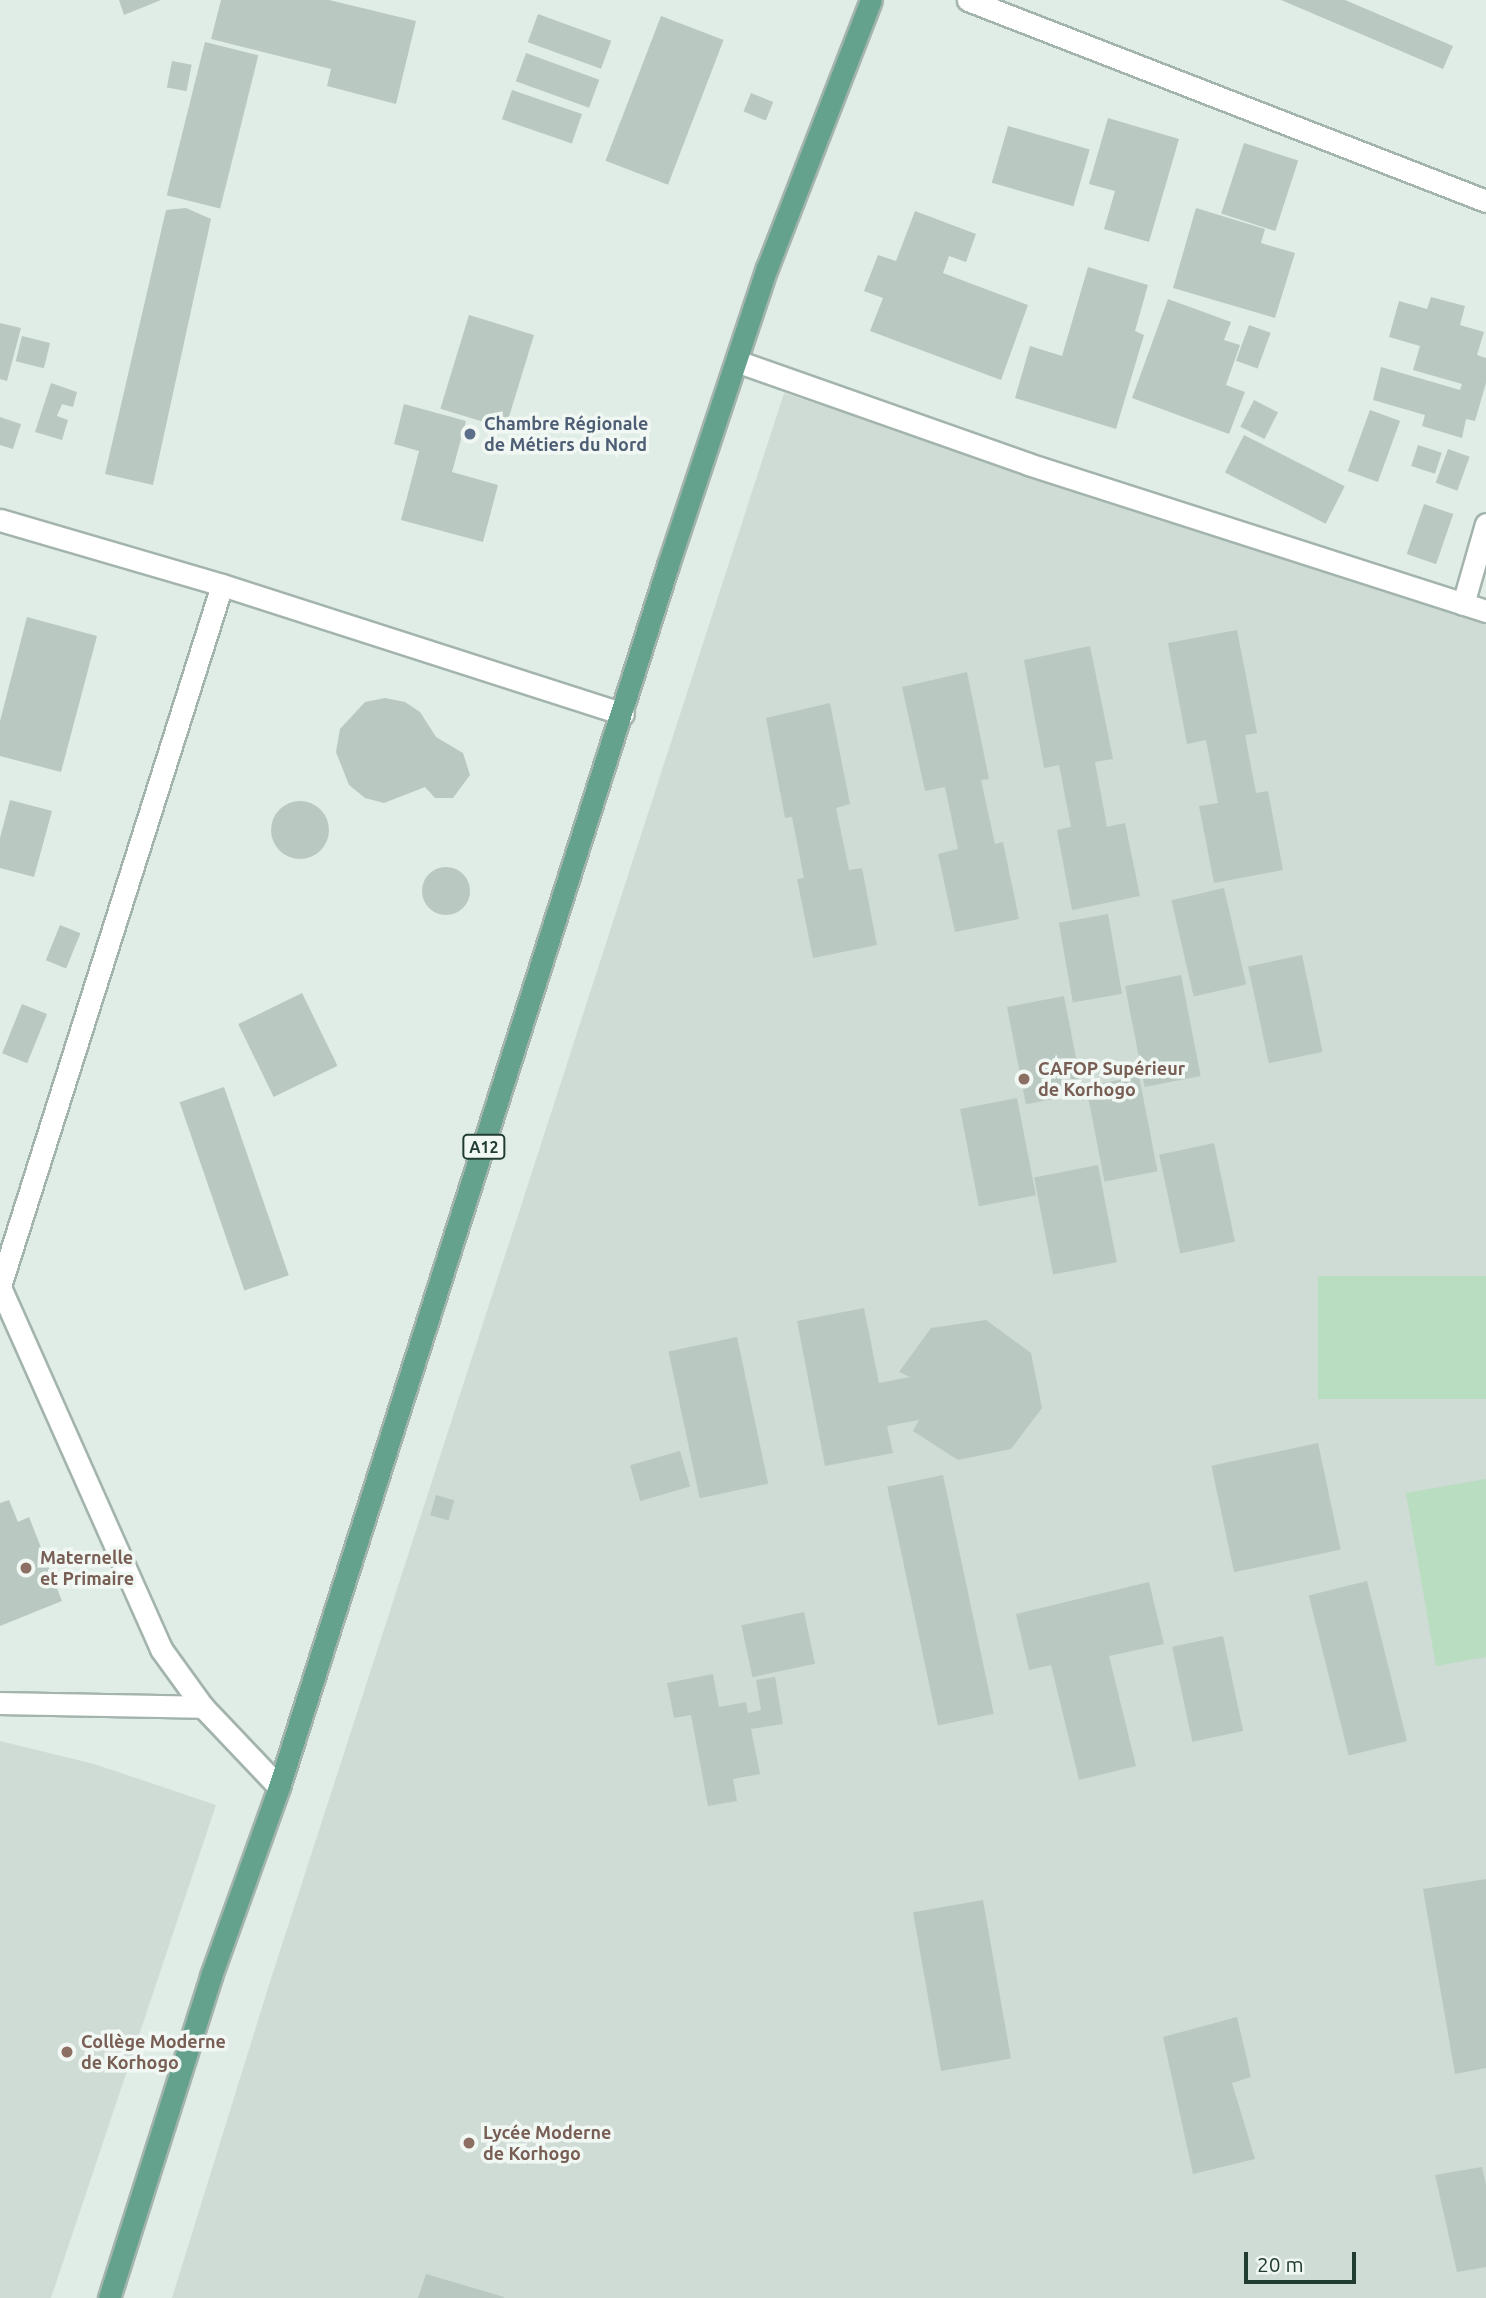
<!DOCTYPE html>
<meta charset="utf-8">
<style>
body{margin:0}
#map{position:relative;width:1486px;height:2298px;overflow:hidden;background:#e0ece6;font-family:Ubuntu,sans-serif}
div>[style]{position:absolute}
.built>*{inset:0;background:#cfdbd5}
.green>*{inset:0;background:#b9ddc0;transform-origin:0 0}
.building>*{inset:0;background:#b9c9c1;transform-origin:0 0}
.round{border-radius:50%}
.roads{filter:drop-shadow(2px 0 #a3b4ad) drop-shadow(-2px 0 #a3b4ad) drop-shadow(0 2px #a3b4ad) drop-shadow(0 -2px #a3b4ad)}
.minor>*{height:21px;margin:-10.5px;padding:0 10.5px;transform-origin:10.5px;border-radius:10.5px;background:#fff}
.primary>*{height:21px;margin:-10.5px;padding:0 10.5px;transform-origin:10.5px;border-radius:10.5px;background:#64a28e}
.dots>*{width:19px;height:19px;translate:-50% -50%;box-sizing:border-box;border:4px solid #f1f8f4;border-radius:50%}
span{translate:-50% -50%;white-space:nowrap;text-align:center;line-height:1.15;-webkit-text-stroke:7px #f1f8f4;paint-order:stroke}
.shield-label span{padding:2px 5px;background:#f1f8f4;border:2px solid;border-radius:5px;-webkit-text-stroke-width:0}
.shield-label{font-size:16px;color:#213c33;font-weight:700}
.service-label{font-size:18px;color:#4e5e75;font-weight:700}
.left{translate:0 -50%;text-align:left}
.education-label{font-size:18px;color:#785e54;font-weight:700}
.scale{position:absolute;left:1244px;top:2252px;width:112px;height:32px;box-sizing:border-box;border:4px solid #213c33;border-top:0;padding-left:9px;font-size:21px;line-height:24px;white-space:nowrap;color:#213c33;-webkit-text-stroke:5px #f1f8f4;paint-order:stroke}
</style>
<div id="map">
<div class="built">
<div style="clip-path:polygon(784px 393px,1486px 623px,1486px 2298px,172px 2298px,268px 1988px)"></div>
<div style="clip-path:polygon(0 1741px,94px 1764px,216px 1805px,51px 2298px,0 2298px)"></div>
</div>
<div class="green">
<div style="left:1486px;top:1276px;width:123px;height:168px;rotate:90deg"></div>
<div style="clip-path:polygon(1486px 1479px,1486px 1657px,1436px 1666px,1406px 1493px)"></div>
</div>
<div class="building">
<div style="clip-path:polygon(119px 0,161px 0,124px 15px)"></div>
<div style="clip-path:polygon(221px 0,329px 0,416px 21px,396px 104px,327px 86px,331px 69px,211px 39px)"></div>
<div style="clip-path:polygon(1281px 0,1345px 0,1453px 46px,1443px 69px)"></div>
<div style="left:538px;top:14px;width:78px;height:30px;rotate:20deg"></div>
<div style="left:661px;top:16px;width:67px;height:155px;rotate:21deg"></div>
<div style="left:205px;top:42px;width:55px;height:158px;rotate:14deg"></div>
<div style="left:526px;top:53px;width:78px;height:30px;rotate:20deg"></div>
<div style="left:172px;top:61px;width:20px;height:27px;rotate:11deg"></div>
<div style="left:512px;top:90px;width:74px;height:31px;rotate:19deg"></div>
<div style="left:751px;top:93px;width:24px;height:20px;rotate:22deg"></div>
<div style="clip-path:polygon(1108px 118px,1179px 139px,1149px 242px,1104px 229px,1115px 191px,1089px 184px)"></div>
<div style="left:1008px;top:126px;width:85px;height:59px;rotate:16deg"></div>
<div style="left:1244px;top:143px;width:57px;height:74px;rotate:18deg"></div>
<div style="clip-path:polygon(186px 208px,211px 219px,153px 485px,105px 474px,166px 210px)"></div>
<div style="clip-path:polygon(1196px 208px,1265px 229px,1261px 243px,1295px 253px,1275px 318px,1173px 288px)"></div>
<div style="clip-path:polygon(915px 211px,976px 234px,966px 262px,949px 256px,943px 273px,1028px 305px,1001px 380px,870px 331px,883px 298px,864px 291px,878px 255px,896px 261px)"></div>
<div style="clip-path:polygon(1088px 267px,1148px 285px,1135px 331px,1144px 335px,1116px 429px,1015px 398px,1030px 346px,1062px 356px)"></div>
<div style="clip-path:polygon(1431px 297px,1465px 306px,1460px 325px,1484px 332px,1477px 355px,1486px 358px,1486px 383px,1475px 421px,1466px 419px,1462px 438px,1422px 426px,1425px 415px,1373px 400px,1381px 367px,1460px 390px,1462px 384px,1413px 370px,1420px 346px,1389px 337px,1399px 301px,1427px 309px)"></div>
<div style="clip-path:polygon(1168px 299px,1231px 322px,1224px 340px,1240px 345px,1226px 385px,1245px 392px,1229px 434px,1132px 398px)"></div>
<div style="left:469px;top:315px;width:68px;height:98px;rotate:17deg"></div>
<div style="clip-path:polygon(0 323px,21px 328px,7px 381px,0 379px)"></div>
<div style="left:1249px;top:325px;width:23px;height:38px;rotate:20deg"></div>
<div style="left:22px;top:336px;width:29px;height:26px;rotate:14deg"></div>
<div style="clip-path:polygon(51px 383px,77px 392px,73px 407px,62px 404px,57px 416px,68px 420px,62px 440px,35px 432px)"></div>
<div style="left:1254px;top:400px;width:27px;height:30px;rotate:27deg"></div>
<div style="clip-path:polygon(404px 404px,466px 421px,452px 472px,498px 485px,483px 542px,401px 520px,419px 451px,394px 444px)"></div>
<div style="left:1370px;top:410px;width:32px;height:65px;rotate:20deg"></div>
<div style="clip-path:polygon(0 417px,21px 424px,13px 449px,0 445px)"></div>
<div style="left:1244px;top:435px;width:113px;height:42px;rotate:27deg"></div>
<div style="left:1418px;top:445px;width:25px;height:22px;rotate:18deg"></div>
<div style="left:1448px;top:449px;width:23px;height:36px;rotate:20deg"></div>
<div style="left:1424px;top:504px;width:31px;height:53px;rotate:19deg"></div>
<div style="clip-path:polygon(27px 617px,97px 636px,61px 772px,0 756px,0 721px)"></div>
<div style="clip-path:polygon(1237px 630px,1257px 733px,1245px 735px,1256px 793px,1268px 791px,1283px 870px,1214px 883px,1199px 806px,1218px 803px,1206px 740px,1187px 744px,1168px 643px)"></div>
<div style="clip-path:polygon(1090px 646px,1113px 759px,1095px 762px,1107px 827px,1125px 823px,1140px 896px,1072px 910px,1057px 830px,1071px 827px,1059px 765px,1044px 768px,1024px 660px)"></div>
<div style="clip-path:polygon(967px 672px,989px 779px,981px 780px,995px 844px,1003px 842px,1019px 919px,955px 932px,938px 854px,958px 849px,945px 787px,925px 791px,902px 687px)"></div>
<div style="clip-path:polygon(385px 698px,405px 702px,420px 712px,436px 737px,463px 753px,470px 775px,453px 798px,435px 798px,425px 787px,384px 803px,365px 798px,349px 785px,336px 752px,340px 729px,365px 702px)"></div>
<div style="clip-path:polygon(830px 703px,850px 804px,836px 808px,849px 870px,862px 868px,877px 945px,813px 958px,797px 879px,804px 878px,792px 817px,785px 818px,766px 718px)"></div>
<div style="clip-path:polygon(10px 800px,52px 811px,34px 877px,0 868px,0 838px)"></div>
<div class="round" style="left:271px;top:801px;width:58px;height:58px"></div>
<div class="round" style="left:422px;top:867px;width:48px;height:48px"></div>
<div style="left:1224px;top:888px;width:99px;height:54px;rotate:77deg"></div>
<div style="left:1108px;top:914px;width:81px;height:50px;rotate:80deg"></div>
<div style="left:60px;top:925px;width:22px;height:38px;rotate:22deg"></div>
<div style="left:1302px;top:955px;width:99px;height:55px;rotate:78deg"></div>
<div style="left:1181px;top:975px;width:103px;height:57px;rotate:79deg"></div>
<div style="left:302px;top:993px;width:81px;height:71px;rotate:64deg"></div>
<div style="left:1064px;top:996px;width:99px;height:58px;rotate:79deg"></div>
<div style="left:22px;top:1004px;width:27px;height:53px;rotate:22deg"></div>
<div style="left:1139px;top:1076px;width:97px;height:54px;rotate:79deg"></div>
<div style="left:224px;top:1087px;width:199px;height:47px;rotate:71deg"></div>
<div style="left:1017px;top:1098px;width:99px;height:58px;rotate:79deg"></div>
<div style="left:1214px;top:1143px;width:101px;height:56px;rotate:78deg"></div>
<div style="left:1098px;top:1165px;width:99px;height:65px;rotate:79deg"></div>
<div style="clip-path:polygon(864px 1308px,879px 1383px,910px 1377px,899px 1372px,931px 1328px,986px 1320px,1031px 1353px,1042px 1408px,1011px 1449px,958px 1460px,913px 1431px,919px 1420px,887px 1426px,893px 1453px,825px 1466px,797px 1321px)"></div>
<div style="left:737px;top:1337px;width:150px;height:70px;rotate:78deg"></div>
<div style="left:1318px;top:1443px;width:109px;height:109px;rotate:78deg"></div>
<div style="left:680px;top:1451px;width:37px;height:52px;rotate:74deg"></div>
<div style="left:943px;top:1475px;width:244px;height:57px;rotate:78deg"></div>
<div style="left:436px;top:1495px;width:19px;height:21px;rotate:16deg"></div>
<div style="clip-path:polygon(9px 1500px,18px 1522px,29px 1517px,62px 1601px,0 1626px,0 1503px)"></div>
<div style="left:1367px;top:1581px;width:165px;height:60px;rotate:76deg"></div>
<div style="clip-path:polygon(1149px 1582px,1164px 1644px,1109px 1656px,1136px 1766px,1079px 1780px,1051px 1665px,1029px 1670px,1016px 1614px)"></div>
<div style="left:804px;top:1612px;width:53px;height:64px;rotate:78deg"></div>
<div style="left:1223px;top:1636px;width:97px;height:52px;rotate:78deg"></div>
<div style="clip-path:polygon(713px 1674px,719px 1707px,746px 1702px,748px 1713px,761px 1710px,756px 1680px,775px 1677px,783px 1724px,751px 1729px,760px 1774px,733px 1779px,737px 1801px,708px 1806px,691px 1715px,674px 1718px,667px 1683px)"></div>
<div style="clip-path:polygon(1486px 1879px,1486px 2068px,1455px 2074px,1423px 1889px)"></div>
<div style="left:983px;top:1900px;width:161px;height:71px;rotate:80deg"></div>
<div style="clip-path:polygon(1237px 2017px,1251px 2077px,1232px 2083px,1255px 2159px,1193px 2174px,1163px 2037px)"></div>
<div style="clip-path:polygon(1482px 2167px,1486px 2185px,1486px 2267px,1457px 2272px,1435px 2175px)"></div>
<div style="clip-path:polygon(426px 2274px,504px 2297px,504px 2298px,418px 2298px)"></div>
</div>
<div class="roads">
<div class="minor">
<div style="left:968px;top:0;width:556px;rotate:21.21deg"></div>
<div style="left:739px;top:362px;width:306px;rotate:19.4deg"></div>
<div style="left:1028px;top:464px;width:481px;rotate:17.8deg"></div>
<div style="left:0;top:520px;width:231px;rotate:16.3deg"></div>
<div style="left:222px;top:585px;width:421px;rotate:17.8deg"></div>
<div style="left:1463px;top:604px;width:83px;rotate:-74deg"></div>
<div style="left:0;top:1286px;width:735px;rotate:-72.43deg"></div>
<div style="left:0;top:1287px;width:396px;rotate:66deg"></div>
<div style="left:161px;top:1649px;width:72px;rotate:54.1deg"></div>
<div style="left:203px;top:1707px;width:110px;rotate:46.5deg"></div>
<div style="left:0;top:1703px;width:203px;rotate:1.1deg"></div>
</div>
<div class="primary">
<div style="left:109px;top:2298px;width:338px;rotate:-72.4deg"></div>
<div style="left:211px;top:1976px;width:201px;rotate:-70.2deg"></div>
<div style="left:279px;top:1787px;width:1282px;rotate:-72.34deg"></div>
<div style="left:668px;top:565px;width:313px;rotate:-71.6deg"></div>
<div style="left:767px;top:268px;width:287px;rotate:-68.8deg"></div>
</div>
</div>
<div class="dots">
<div style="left:470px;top:434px;background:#5c6f8a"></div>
<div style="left:1024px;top:1079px;background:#8d6e63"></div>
<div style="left:26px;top:1568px;background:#8d6e63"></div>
<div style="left:67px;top:2052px;background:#8d6e63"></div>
<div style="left:469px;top:2143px;background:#8d6e63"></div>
</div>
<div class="shield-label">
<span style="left:484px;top:1147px">A12</span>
</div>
<div class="service-label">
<span class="left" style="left:484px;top:434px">Chambre Régionale<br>de Métiers du Nord</span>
</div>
<div class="education-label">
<span class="left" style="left:1038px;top:1079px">CAFOP Supérieur<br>de Korhogo</span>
<span class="left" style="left:40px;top:1568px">Maternelle<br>et Primaire</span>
<span class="left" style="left:81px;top:2052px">Collège Moderne<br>de Korhogo</span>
<span class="left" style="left:483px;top:2143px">Lycée Moderne<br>de Korhogo</span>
</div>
<div class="scale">20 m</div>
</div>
